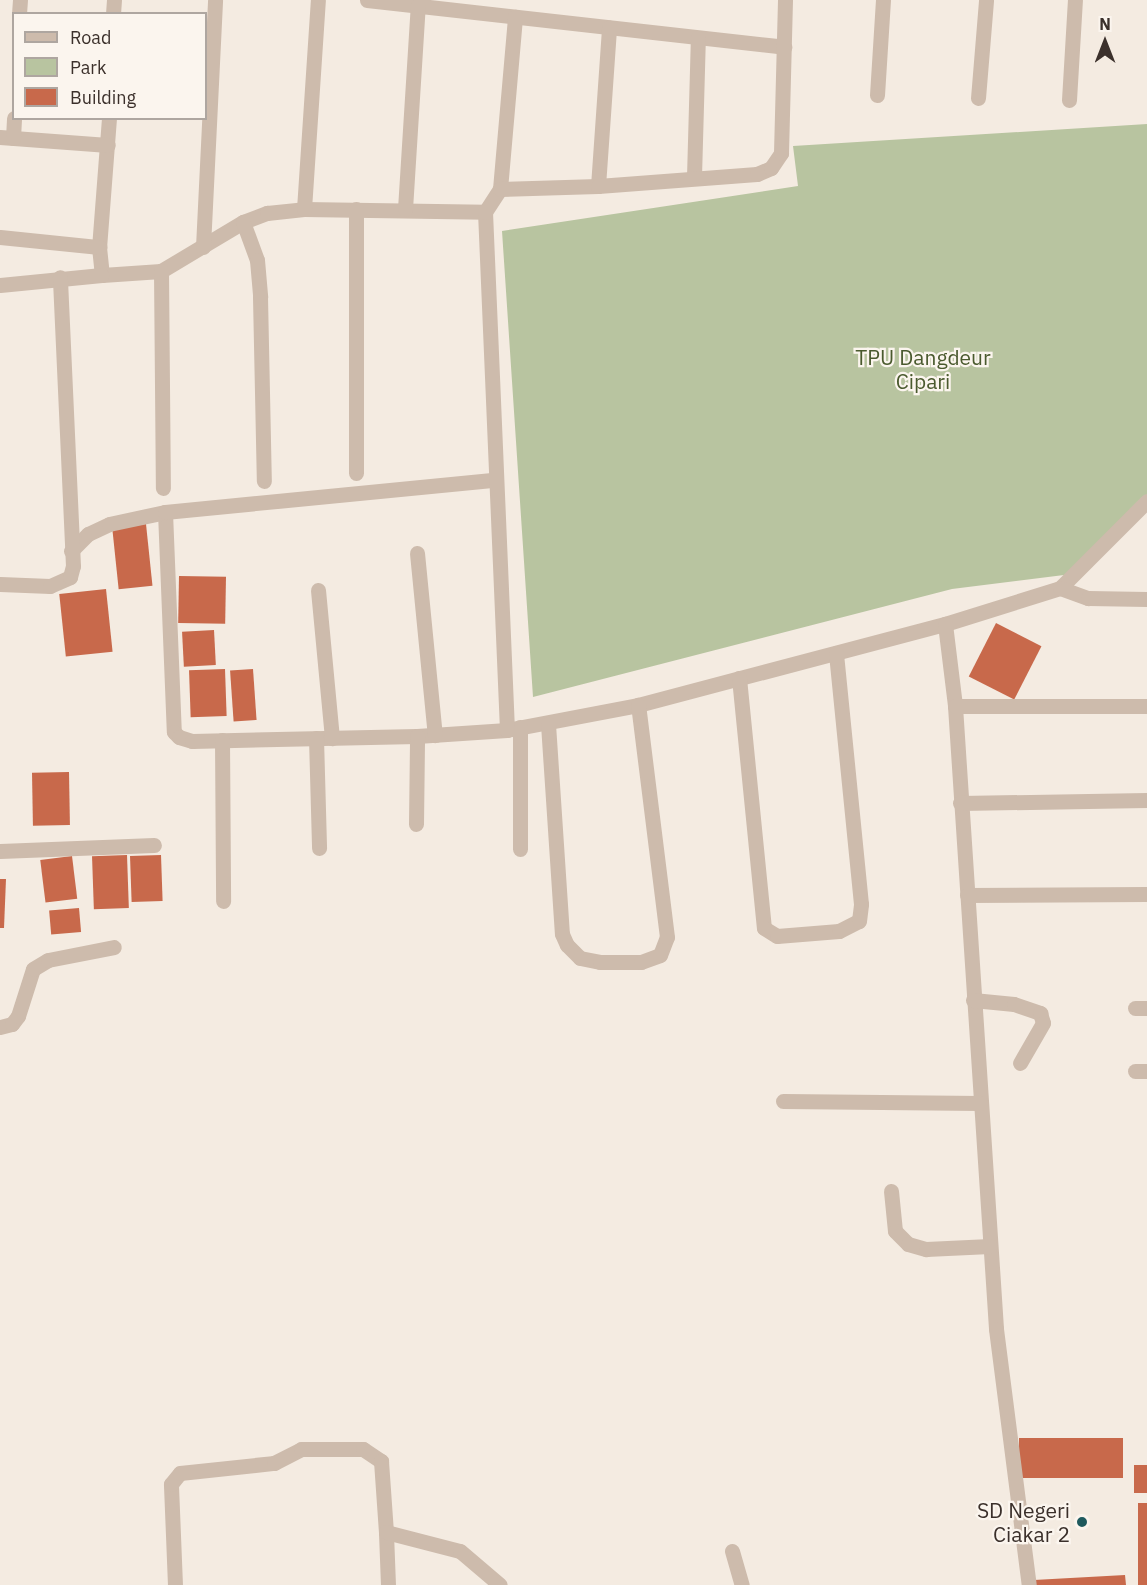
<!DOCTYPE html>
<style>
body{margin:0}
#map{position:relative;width:1147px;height:1585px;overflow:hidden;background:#f4ebe1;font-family:"IBM Plex Sans",sans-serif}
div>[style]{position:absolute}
.green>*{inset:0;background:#b8c4a0}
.building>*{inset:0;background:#c8694b;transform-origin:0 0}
.minor>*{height:15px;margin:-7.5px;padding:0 7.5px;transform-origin:7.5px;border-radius:7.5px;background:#cdbbac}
.dots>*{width:16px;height:16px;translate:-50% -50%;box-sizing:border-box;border:3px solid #fbf5ee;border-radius:50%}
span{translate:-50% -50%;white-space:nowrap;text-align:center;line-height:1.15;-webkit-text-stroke:4.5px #fbf5ee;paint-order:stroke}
.park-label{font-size:21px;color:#4a5a2e}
.poi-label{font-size:21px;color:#3b302b}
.right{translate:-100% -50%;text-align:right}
.legend{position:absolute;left:12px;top:12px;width:195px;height:108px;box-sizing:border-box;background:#fbf5ee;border:2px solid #aea6a0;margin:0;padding:8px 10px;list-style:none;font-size:18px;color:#3b302b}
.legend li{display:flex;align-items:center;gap:12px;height:30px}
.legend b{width:30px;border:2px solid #aea6a0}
.north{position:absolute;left:1075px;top:12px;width:60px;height:60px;-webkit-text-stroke:4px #fbf5ee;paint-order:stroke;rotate:0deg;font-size:16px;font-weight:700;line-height:24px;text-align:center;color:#3b302b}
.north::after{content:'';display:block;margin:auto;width:21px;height:27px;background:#3b302b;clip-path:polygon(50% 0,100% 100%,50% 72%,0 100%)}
</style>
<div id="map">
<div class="green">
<div style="clip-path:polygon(1147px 124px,1147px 498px,1072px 574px,952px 589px,533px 697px,502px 231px,798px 186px,793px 146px)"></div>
</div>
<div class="building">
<div style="left:146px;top:524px;width:62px;height:34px;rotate:84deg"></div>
<div style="left:179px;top:576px;width:47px;height:47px;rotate:1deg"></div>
<div style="left:106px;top:589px;width:63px;height:47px;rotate:84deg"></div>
<div style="left:996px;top:623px;width:51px;height:60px;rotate:27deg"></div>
<div style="left:214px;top:630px;width:35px;height:32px;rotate:87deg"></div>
<div style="left:225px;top:669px;width:47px;height:36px;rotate:88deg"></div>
<div style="left:253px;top:669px;width:51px;height:23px;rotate:86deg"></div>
<div style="left:69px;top:772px;width:53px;height:37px;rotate:89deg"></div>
<div style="left:127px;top:855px;width:53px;height:35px;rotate:88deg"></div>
<div style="left:161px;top:855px;width:46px;height:31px;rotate:88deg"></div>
<div style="left:72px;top:856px;width:43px;height:32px;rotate:83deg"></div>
<div style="clip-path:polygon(0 879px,6px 879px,4px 928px,0 928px)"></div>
<div style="left:79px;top:908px;width:24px;height:30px;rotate:85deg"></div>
<div style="left:1123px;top:1438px;width:40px;height:104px;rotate:90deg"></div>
<div style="left:1134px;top:1465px;width:13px;height:28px"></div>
<div style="left:1138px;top:1503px;width:9px;height:82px"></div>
<div style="clip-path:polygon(1125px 1575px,1126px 1585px,1034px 1585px,1034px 1580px)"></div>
</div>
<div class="minor">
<div style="left:367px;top:0;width:420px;rotate:6.4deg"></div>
<div style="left:19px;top:14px;width:14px;rotate:-86deg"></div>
<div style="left:113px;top:14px;width:14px;rotate:-86deg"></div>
<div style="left:877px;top:95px;width:95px;rotate:-86.4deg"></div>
<div style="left:978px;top:98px;width:98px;rotate:-85.3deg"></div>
<div style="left:1069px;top:100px;width:100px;rotate:-86.6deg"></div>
<div style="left:109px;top:118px;width:129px;rotate:94.4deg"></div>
<div style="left:99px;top:247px;width:28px;rotate:84deg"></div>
<div style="left:102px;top:275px;width:59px;rotate:-3.9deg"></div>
<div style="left:161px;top:271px;width:96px;rotate:-30.9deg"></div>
<div style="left:243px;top:222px;width:26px;rotate:-21deg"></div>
<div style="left:267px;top:213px;width:37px;rotate:-6deg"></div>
<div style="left:304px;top:209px;width:181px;rotate:0.9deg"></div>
<div style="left:0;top:137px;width:108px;rotate:4.2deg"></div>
<div style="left:13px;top:138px;width:20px;rotate:-87deg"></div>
<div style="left:694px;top:177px;width:139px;rotate:-88.4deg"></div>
<div style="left:598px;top:186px;width:159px;rotate:-86deg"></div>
<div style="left:500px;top:189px;width:173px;rotate:-85deg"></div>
<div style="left:304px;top:209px;width:209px;rotate:-86.2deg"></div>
<div style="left:356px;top:209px;width:264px;rotate:90deg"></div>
<div style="left:405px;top:209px;width:204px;rotate:-86.4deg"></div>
<div style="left:243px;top:222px;width:40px;rotate:69.8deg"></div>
<div style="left:257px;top:260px;width:37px;rotate:85deg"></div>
<div style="left:260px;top:297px;width:184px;rotate:88.8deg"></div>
<div style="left:0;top:237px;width:100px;rotate:5.8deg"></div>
<div style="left:203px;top:247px;width:247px;rotate:-87.2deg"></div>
<div style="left:161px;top:271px;width:217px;rotate:89.5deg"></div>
<div style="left:0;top:285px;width:102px;rotate:-5.6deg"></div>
<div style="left:165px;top:512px;width:220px;rotate:87.7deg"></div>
<div style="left:174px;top:732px;width:7px;rotate:45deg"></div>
<div style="left:179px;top:737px;width:14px;rotate:17deg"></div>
<div style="left:192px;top:741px;width:225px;rotate:-1.3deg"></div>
<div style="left:417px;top:736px;width:90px;rotate:-3.8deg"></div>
<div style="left:507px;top:730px;width:133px;rotate:-10.8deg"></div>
<div style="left:638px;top:705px;width:318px;rotate:-14.8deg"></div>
<div style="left:945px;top:624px;width:121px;rotate:-17.4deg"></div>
<div style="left:1060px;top:588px;width:123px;rotate:-45deg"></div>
<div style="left:71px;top:551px;width:24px;rotate:-45deg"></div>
<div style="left:88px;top:534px;width:23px;rotate:-25deg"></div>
<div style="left:109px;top:524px;width:57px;rotate:-12.1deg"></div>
<div style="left:165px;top:512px;width:331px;rotate:-5.6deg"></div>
<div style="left:417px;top:553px;width:183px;rotate:84.4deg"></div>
<div style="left:0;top:584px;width:50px;rotate:2.3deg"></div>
<div style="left:50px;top:586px;width:22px;rotate:-24deg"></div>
<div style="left:70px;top:577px;width:11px;rotate:-75deg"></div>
<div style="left:73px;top:566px;width:289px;rotate:-92.6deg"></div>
<div style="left:1060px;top:588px;width:30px;rotate:20deg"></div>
<div style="left:1088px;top:598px;width:59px;rotate:1deg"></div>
<div style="left:318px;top:590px;width:149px;rotate:84.6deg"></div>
<div style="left:945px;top:624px;width:83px;rotate:83deg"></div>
<div style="left:955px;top:706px;width:624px;rotate:86.23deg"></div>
<div style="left:996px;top:1329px;width:258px;rotate:82.7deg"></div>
<div style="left:739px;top:678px;width:251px;rotate:84.3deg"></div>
<div style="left:764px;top:928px;width:15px;rotate:32deg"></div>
<div style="left:777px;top:936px;width:62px;rotate:-4.6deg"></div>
<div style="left:839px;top:931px;width:22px;rotate:-27deg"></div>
<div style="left:859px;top:921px;width:17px;rotate:-83deg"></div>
<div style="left:861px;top:904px;width:252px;rotate:-95.7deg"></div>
<div style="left:955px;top:706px;width:192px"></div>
<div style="left:548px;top:724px;width:210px;rotate:86.2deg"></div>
<div style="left:562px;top:934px;width:12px;rotate:66deg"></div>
<div style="left:567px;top:945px;width:18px;rotate:45deg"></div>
<div style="left:580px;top:958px;width:20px;rotate:11deg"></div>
<div style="left:600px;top:962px;width:41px"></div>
<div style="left:641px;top:962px;width:20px;rotate:-20deg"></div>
<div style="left:660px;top:955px;width:19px;rotate:-69deg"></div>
<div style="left:667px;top:937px;width:234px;rotate:-97.1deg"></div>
<div style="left:520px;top:727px;width:122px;rotate:90deg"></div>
<div style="left:507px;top:730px;width:518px;rotate:-92.43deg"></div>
<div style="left:485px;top:212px;width:27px;rotate:-57deg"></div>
<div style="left:500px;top:189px;width:98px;rotate:-1.8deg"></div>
<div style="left:598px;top:186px;width:159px;rotate:-4.3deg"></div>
<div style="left:757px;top:174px;width:15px;rotate:-23deg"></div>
<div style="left:771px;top:168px;width:18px;rotate:-56deg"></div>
<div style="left:781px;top:153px;width:153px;rotate:-88.5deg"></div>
<div style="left:316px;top:738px;width:110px;rotate:88.4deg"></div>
<div style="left:222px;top:740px;width:161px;rotate:89.6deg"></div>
<div style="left:960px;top:803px;width:187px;rotate:-0.9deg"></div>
<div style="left:416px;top:824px;width:88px;rotate:-89.3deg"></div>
<div style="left:0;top:851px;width:154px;rotate:-2.2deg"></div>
<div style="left:967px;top:895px;width:180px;rotate:-0.3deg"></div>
<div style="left:973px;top:1000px;width:41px;rotate:5.6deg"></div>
<div style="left:1014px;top:1004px;width:28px;rotate:19deg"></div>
<div style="left:1040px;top:1013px;width:10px;rotate:73deg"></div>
<div style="left:1043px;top:1023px;width:46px;rotate:119.9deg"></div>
<div style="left:1135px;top:1008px;width:12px"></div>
<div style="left:0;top:1027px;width:12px;rotate:-14deg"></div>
<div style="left:12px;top:1024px;width:10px;rotate:-53deg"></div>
<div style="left:18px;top:1016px;width:49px;rotate:-72.3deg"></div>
<div style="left:33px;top:969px;width:17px;rotate:-31deg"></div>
<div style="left:48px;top:960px;width:67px;rotate:-11.1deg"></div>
<div style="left:1135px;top:1071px;width:12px"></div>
<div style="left:783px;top:1101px;width:197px;rotate:0.6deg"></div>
<div style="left:891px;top:1191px;width:40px;rotate:84.3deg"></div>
<div style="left:895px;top:1231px;width:18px;rotate:45deg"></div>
<div style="left:908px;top:1244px;width:19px;rotate:16deg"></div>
<div style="left:926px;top:1249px;width:64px;rotate:-2.7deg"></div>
<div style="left:732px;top:1551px;width:35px;rotate:74deg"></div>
<div style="left:175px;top:1585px;width:101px;rotate:-92.3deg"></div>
<div style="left:171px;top:1484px;width:14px;rotate:-51deg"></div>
<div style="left:180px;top:1473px;width:95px;rotate:-6.1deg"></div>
<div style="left:274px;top:1463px;width:30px;rotate:-27deg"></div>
<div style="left:301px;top:1449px;width:62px"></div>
<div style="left:363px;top:1449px;width:22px;rotate:34deg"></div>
<div style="left:381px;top:1461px;width:71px;rotate:86deg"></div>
<div style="left:388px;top:1585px;width:53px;rotate:-92.2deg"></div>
<div style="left:386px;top:1532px;width:76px;rotate:14.4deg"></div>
<div style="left:460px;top:1551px;width:52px;rotate:40.4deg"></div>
</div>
<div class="dots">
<div style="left:1082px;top:1522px;background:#1f5a5e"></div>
</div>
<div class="park-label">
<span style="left:923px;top:369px">TPU Dangdeur<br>Cipari</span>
</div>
<div class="poi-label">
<span class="right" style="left:1070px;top:1522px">SD Negeri<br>Ciakar 2</span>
</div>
<ul class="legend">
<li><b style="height:8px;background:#cdbbac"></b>Road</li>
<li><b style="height:16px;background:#b8c4a0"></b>Park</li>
<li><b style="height:16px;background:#c8694b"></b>Building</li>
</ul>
<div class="north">N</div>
</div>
